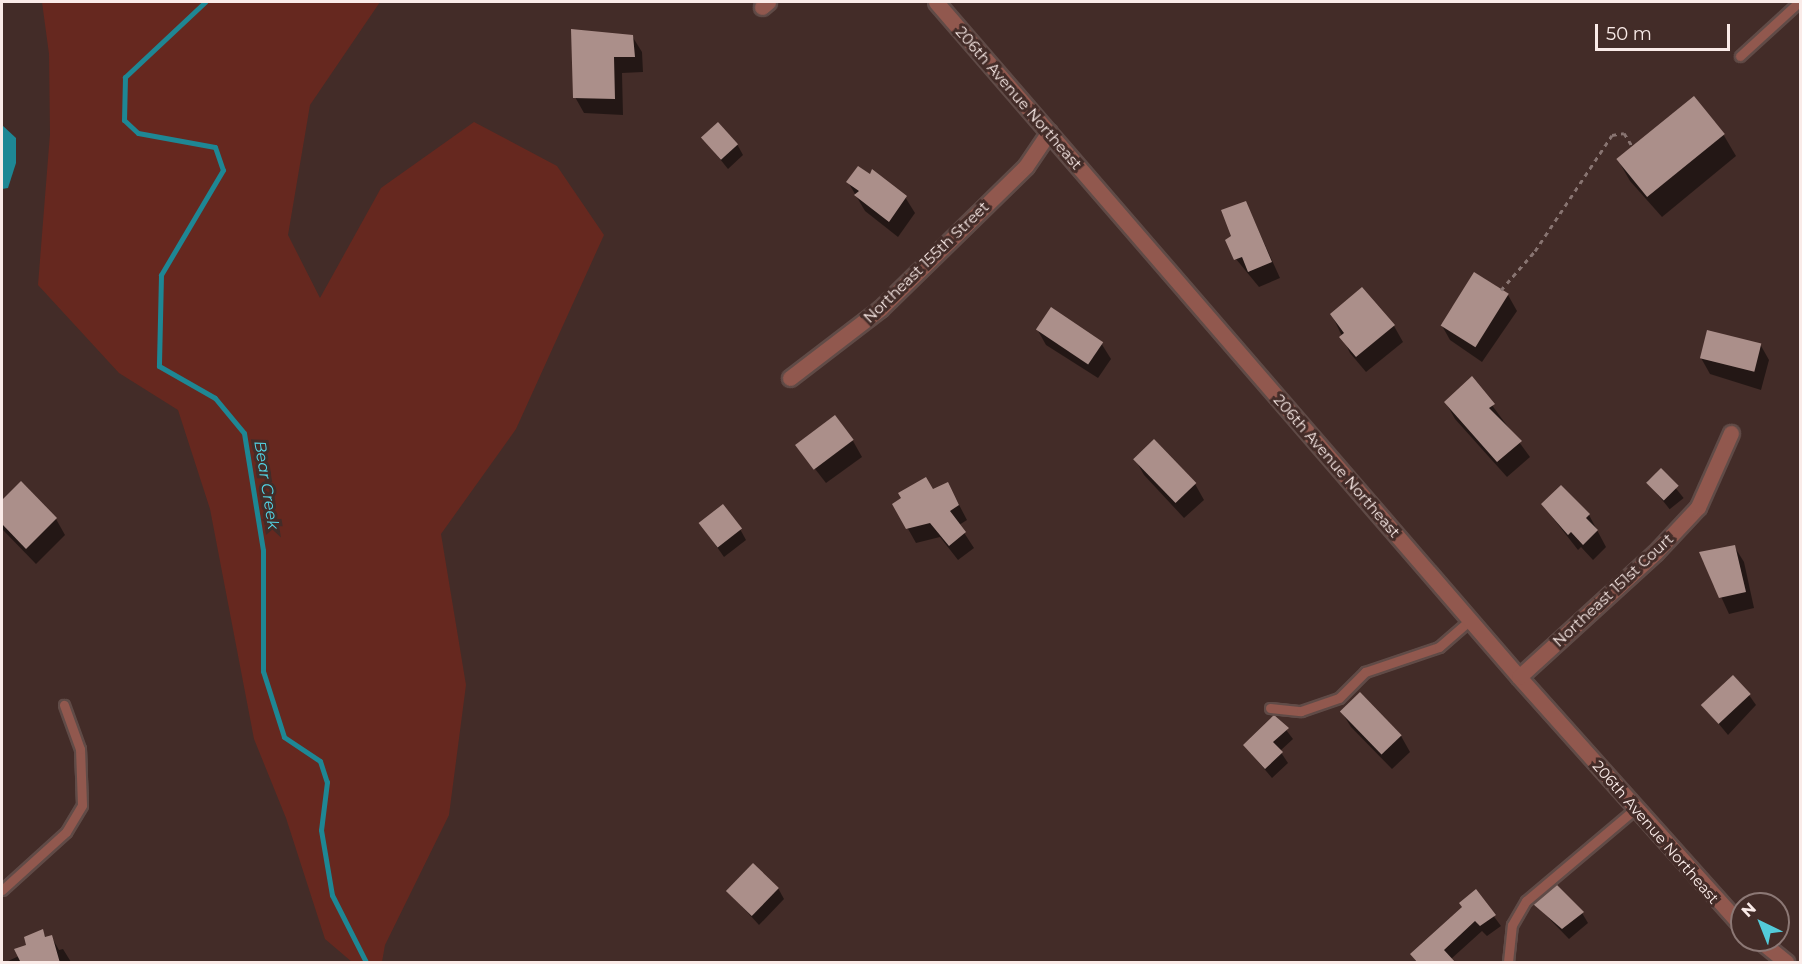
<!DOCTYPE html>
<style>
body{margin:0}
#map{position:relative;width:1802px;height:964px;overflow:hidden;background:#432c28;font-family:Montserrat,sans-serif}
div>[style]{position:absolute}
.green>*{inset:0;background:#66281f}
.water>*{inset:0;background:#1e8794}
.shadow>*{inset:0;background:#0007;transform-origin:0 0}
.stream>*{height:5px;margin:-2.5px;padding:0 2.5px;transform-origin:2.5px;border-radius:2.5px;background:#1e8794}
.building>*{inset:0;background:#ab8f8a;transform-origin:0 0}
.path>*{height:3px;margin-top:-1.5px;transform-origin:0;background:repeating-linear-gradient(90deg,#887471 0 4.5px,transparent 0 9px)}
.roads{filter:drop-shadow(2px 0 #604b47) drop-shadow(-2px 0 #604b47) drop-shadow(0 2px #604b47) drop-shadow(0 -2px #604b47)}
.service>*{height:9px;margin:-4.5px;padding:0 4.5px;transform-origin:4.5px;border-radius:4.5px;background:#91584e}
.minor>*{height:15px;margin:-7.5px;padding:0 7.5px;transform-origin:7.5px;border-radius:7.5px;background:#91584e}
span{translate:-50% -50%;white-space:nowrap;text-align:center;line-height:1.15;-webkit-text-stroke:6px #432c28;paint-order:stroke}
.street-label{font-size:15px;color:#faebe8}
.water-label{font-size:16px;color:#52d5e6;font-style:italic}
.frame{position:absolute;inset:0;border:3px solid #faebe8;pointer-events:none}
.north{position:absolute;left:1730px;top:892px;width:60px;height:60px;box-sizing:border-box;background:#432c28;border:2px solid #8c7875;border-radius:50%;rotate:317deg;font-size:16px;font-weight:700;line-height:24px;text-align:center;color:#faebe8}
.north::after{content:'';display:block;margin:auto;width:21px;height:27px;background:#53cbda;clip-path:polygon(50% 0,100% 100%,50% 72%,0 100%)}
.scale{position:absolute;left:1595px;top:24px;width:135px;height:27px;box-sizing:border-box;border:3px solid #faebe8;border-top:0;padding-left:8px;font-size:18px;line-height:21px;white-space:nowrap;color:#faebe8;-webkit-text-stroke:4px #432c28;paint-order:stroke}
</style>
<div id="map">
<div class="green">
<div style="clip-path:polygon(42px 2px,380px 2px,310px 105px,288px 235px,320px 298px,381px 188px,474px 122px,557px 166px,604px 235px,516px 429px,441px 534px,466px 685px,449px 815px,385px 945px,382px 962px,352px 962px,325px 939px,286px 818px,254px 739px,210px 509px,178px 410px,119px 373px,38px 285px,50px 134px,49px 54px)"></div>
</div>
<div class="water">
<div style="clip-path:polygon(2px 125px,16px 138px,16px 163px,8px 188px,2px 189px)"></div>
</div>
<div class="shadow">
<div style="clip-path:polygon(632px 36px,642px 52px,643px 72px,622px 73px,623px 115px,584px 113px,575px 97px)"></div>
<div style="clip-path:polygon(1723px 134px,1736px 156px,1662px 217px,1630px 181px,1618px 160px)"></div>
<div style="clip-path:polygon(703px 138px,737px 144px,743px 155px,728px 169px)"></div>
<div style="clip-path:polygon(848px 182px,905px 197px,915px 213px,898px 237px,865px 211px)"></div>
<div style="clip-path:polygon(1246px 203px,1280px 278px,1259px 287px,1236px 259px,1233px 237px)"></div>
<div style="clip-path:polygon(1508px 295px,1517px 311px,1482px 362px,1450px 340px,1441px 324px)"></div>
<div style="clip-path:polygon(1332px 315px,1394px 326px,1403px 342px,1366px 372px,1350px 353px)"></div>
<div style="clip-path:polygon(1037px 329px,1101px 343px,1111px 359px,1098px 378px,1046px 345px)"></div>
<div style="clip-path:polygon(1760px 344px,1769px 360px,1761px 390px,1710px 374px,1701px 358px)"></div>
<div style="clip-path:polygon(1472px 378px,1530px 457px,1507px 477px,1455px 419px,1446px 403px)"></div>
<div style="clip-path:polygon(853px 441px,862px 457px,826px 483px,798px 447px)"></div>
<div style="clip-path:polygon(1135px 459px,1195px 484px,1204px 500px,1184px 518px,1144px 475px)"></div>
<div style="left:1661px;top:470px;width:36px;height:18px;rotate:51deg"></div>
<div style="clip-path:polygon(21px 483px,56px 519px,65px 535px,36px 564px,2px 529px,2px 502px)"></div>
<div style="clip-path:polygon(1561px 487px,1589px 515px,1606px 547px,1593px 560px,1581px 547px,1578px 550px,1542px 504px)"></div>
<div style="clip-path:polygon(933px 491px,956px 499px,967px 520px,959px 525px,974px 548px,958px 560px,940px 537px,916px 543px,894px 504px)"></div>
<div style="clip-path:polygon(700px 523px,740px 529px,746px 540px,724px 557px)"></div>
<div style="clip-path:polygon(1734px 546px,1744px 562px,1754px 608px,1729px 614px,1701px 553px)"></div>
<div style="clip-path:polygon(1360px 694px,1401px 736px,1410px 752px,1392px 769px,1351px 727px,1341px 711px)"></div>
<div style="clip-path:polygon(1749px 695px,1756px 705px,1728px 735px,1704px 706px)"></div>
<div style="clip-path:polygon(1277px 718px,1293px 739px,1280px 751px,1288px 763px,1272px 778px,1244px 745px)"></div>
<div style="clip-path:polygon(778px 888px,784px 899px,759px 925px,728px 891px)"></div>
<div style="clip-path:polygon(1475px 891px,1501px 926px,1487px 936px,1482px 931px,1451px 959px,1453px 962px,1417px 962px,1412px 954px,1463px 908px)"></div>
<div style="clip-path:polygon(1535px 904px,1582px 913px,1588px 923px,1569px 939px)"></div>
<div style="clip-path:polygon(42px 931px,46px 938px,51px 936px,59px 950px,63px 949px,71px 962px,6px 962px,19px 956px)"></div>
</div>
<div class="stream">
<div style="left:205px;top:2px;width:110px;rotate:136.8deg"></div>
<div style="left:125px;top:77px;width:43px;rotate:91.3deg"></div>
<div style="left:124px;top:120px;width:19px;rotate:43deg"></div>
<div style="left:138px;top:133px;width:78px;rotate:10.3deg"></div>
<div style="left:215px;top:147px;width:24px;rotate:71deg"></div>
<div style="left:223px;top:170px;width:122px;rotate:120.6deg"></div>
<div style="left:161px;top:275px;width:91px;rotate:91.3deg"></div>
<div style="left:159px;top:366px;width:64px;rotate:29.7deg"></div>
<div style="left:215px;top:398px;width:45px;rotate:50.4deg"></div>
<div style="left:244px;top:433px;width:119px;rotate:80.8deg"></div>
<div style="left:263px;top:550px;width:121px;rotate:90deg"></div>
<div style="left:263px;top:671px;width:69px;rotate:72.3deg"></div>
<div style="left:284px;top:737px;width:43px;rotate:33.7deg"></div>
<div style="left:320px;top:761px;width:22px;rotate:72deg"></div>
<div style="left:327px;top:782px;width:48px;rotate:97.1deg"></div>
<div style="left:321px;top:830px;width:66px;rotate:80.4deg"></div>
<div style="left:332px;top:895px;width:75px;rotate:63.1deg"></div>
</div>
<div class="building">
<div style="clip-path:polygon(571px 29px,633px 35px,635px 57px,614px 57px,615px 99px,573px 98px)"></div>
<div style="left:1694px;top:96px;width:49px;height:100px;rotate:51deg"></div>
<div style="left:718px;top:122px;width:30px;height:23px;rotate:48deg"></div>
<div style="clip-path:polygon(858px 166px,870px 174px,872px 169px,907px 196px,889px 222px,854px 195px,859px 191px,846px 182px)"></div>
<div style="clip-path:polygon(1246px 201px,1272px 262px,1248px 272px,1242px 257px,1234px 260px,1225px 240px,1231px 236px,1221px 210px)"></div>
<div style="left:1474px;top:272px;width:41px;height:63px;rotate:32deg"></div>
<div style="clip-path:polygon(1362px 287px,1395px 325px,1356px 357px,1339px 337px,1344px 333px,1330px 314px)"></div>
<div style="left:1051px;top:307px;width:63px;height:27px;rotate:34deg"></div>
<div style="left:1707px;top:330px;width:56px;height:29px;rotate:14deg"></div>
<div style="clip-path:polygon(1472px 376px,1495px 404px,1489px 408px,1522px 441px,1497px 462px,1444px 402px)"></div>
<div style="left:835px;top:415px;width:31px;height:50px;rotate:53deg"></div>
<div style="left:1154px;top:439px;width:61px;height:29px;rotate:46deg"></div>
<div style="left:1661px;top:468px;width:25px;height:21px;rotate:45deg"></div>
<div style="clip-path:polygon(926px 477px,933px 489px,948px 482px,959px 505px,950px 511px,966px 532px,949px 546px,930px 523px,906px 529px,892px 504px,901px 498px,898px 493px)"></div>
<div style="clip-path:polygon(21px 481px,57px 518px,26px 549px,2px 524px,2px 500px)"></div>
<div style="clip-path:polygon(1561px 485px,1590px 514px,1586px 518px,1598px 530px,1583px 545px,1571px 532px,1568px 535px,1541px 504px)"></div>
<div style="left:723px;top:504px;width:31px;height:31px;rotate:52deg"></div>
<div style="clip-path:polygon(1735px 545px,1746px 592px,1719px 598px,1699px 552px)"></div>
<div style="left:1733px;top:675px;width:26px;height:44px;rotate:47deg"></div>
<div style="left:1360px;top:692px;width:60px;height:28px;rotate:46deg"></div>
<div style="clip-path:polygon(1274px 715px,1289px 728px,1273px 742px,1283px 752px,1265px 769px,1243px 745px)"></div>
<div style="left:753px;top:863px;width:36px;height:39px;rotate:44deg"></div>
<div style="clip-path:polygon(1556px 884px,1584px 912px,1562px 929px,1533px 904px)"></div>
<div style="clip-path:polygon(1476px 889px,1496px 915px,1480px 926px,1475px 921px,1444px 950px,1456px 963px,1418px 963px,1410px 954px,1462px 907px,1459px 903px)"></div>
<div style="clip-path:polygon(43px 929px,45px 937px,52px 935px,60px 963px,21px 963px,14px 949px,26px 945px,24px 937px)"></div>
</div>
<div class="path">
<div style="left:1501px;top:290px;width:52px;rotate:-48.9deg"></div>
<div style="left:1535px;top:251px;width:139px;rotate:-56.4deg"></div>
<div style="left:1612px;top:135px;width:12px;rotate:-9deg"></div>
<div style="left:1624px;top:133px;width:15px;rotate:58deg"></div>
</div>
<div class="roads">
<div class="service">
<div style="left:1740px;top:56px;width:80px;rotate:-42.5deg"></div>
<div style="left:1270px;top:708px;width:31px;rotate:6deg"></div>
<div style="left:1301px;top:711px;width:40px;rotate:-18.9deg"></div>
<div style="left:1339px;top:698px;width:37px;rotate:-45deg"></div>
<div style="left:1365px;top:672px;width:78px;rotate:-18.7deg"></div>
<div style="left:1439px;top:647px;width:41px;rotate:-41.1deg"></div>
<div style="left:2px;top:890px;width:86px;rotate:-42.2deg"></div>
<div style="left:66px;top:832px;width:31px;rotate:-59deg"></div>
<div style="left:82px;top:805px;width:56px;rotate:-92deg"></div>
<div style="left:80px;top:749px;width:47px;rotate:-110deg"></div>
<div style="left:1508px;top:962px;width:37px;rotate:-84deg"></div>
<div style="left:1512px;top:925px;width:28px;rotate:-60deg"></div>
<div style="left:1526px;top:901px;width:143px;rotate:-40.2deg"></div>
</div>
<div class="minor">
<div style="left:936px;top:2px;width:892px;rotate:49.18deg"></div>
<div style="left:1519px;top:677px;width:334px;rotate:48.2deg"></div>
<div style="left:762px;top:7px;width:8px;rotate:-40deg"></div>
<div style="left:790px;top:378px;width:113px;rotate:-37.5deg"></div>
<div style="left:880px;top:309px;width:204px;rotate:-44.4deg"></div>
<div style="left:1026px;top:166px;width:41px;rotate:-55.9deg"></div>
<div style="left:1519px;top:677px;width:184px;rotate:-42.4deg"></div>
<div style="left:1655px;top:553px;width:63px;rotate:-46.9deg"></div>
<div style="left:1698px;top:507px;width:81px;rotate:-66deg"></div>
<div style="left:1759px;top:940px;width:35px;rotate:39deg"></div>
</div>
</div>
<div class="street-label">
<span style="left:1019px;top:98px;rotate:49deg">206th Avenue Northeast</span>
<span style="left:926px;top:262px;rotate:-44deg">Northeast 155th Street</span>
<span style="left:1337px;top:466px;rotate:49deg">206th Avenue Northeast</span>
<span style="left:1613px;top:590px;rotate:-43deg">Northeast 151st Court</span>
<span style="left:1656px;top:832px;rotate:49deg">206th Avenue Northeast</span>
</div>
<div class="water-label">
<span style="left:266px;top:485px;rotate:81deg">Bear Creek</span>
</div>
<div class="frame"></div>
<div class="north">N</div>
<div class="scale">50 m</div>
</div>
